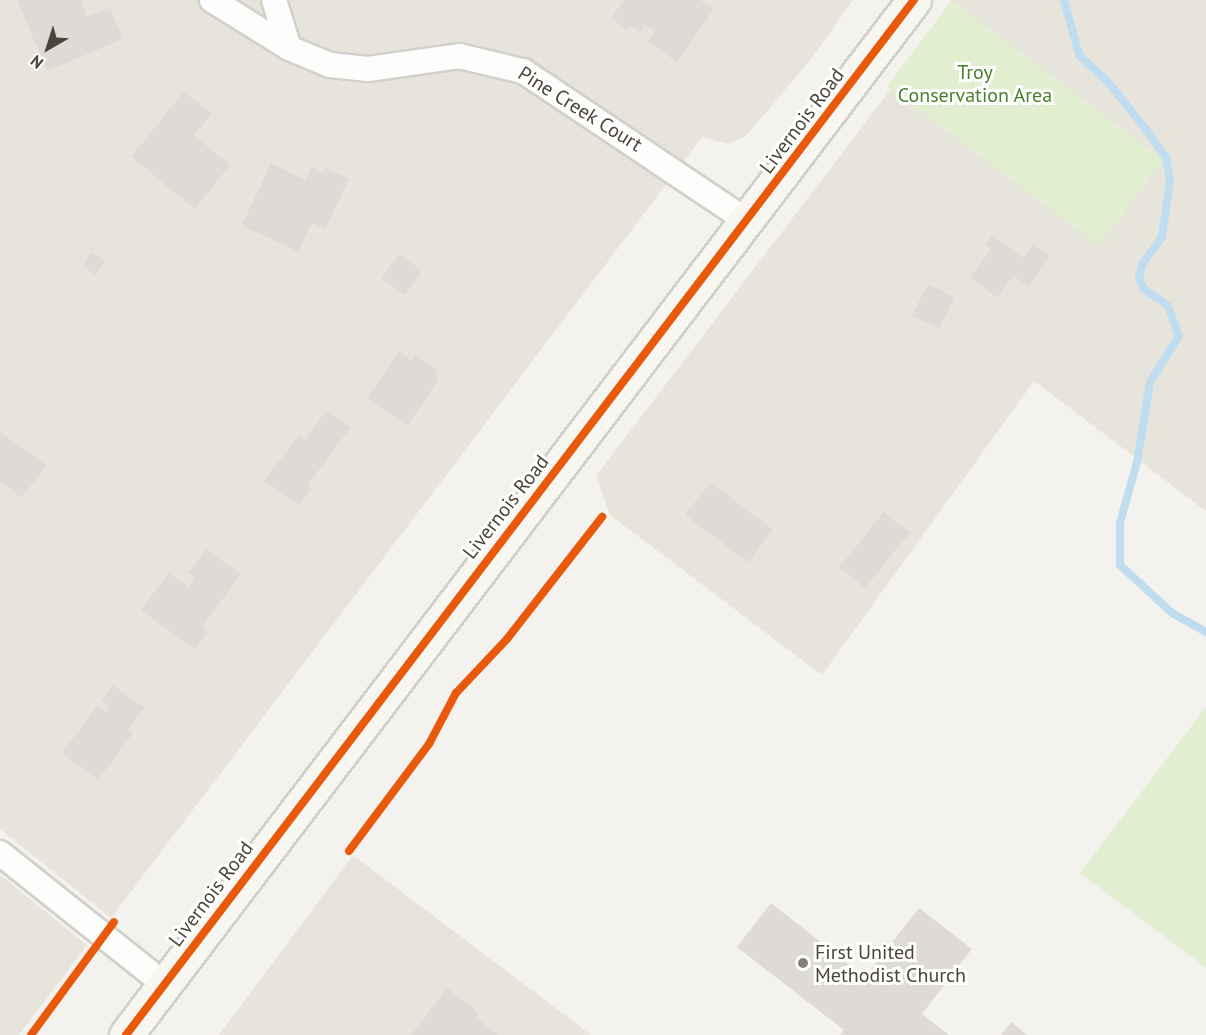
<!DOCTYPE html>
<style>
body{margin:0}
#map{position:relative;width:1206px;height:1035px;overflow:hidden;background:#f4f2ee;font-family:"PT Sans",sans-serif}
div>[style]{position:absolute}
.residential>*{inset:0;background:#e7e4dc}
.green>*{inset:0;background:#e1eecf;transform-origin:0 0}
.stream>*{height:8px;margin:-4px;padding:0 4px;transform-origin:4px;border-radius:4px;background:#c0ddf0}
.building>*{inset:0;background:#dedbd6;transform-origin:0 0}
.roads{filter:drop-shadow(2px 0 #d2d0cb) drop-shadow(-2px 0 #d2d0cb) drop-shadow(0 2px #d2d0cb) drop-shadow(0 -2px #d2d0cb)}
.street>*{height:24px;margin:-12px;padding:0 12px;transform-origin:12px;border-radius:12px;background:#fdfdfc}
.secondary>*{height:33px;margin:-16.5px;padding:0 16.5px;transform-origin:16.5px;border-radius:16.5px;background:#f7f6f1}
.cycleway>*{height:8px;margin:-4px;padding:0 4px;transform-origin:4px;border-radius:4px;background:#e8590c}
.dots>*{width:16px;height:16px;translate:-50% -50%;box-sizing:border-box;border:3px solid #fff;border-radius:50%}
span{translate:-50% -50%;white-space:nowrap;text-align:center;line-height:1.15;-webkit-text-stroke:6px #fff;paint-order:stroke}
.park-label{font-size:20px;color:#4a7e2b}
.street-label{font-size:20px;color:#4b4439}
.poi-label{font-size:20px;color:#4b4439}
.left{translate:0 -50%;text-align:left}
.north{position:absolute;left:18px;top:18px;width:60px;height:60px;-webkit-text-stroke:4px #fff;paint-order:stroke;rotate:219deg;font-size:16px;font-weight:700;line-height:24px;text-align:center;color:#4b4439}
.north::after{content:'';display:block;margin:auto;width:21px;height:27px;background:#4b4439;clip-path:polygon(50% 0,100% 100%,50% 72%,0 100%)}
</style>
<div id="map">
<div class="residential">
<div style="clip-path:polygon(0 0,853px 0,811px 59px,746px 136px,729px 144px,702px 137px,111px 918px,0 829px)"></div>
<div style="clip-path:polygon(952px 0,1206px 0,1206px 511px,1034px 381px,822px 675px,610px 515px,596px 476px,891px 89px)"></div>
<div style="clip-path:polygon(353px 855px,591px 1035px,219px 1035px)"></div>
<div style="clip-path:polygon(0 875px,87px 945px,19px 1035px,0 1035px)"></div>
</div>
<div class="green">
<div style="left:952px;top:0;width:265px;height:108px;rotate:37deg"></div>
<div style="clip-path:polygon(1206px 707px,1206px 968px,1080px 873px)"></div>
</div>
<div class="stream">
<div style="left:1064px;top:0;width:57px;rotate:74.7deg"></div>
<div style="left:1079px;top:55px;width:40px;rotate:43deg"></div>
<div style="left:1108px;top:82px;width:59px;rotate:51.2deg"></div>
<div style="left:1145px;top:128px;width:37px;rotate:55deg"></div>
<div style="left:1166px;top:158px;width:23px;rotate:80deg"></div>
<div style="left:1170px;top:181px;width:57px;rotate:98.1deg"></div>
<div style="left:1162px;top:237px;width:34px;rotate:126deg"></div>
<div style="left:1142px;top:265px;width:13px;rotate:103deg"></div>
<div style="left:1139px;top:278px;width:12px;rotate:66deg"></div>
<div style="left:1144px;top:289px;width:29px;rotate:35deg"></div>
<div style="left:1168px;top:306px;width:32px;rotate:70deg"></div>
<div style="left:1179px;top:336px;width:54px;rotate:122.2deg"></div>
<div style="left:1150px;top:382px;width:81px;rotate:99.2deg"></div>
<div style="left:1137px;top:462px;width:63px;rotate:105.6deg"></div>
<div style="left:1120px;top:523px;width:42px;rotate:90deg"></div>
<div style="left:1120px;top:565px;width:71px;rotate:42.7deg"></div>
<div style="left:1172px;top:613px;width:39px;rotate:29deg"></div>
</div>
<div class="building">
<div style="clip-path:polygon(17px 0,82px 0,87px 17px,110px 7px,123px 39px,47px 71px)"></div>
<div style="clip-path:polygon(624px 0,700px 0,714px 9px,677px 62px,648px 42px,655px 31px,645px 25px,640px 32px,630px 25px,627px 30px,611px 18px)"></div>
<div style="clip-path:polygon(184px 91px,212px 114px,194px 135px,230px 165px,195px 209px,131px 157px)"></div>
<div style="clip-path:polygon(271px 163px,305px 180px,312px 167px,323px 173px,326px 168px,349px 179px,325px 229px,312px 223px,298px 252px,242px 225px)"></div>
<div style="clip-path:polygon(992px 235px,1023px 258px,1033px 244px,1050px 257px,1028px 287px,1013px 276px,997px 298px,970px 277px,991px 249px,985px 245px)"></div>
<div style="left:92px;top:252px;width:16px;height:17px;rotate:35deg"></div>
<div style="left:399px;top:254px;width:29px;height:30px;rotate:36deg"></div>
<div style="left:928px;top:284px;width:30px;height:35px;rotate:27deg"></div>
<div style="clip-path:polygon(399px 351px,411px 360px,415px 355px,438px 371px,435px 376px,439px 379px,407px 426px,367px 398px)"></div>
<div style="clip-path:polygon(327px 410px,351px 427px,307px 486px,312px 488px,299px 506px,264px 481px,299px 435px,305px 439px)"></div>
<div style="clip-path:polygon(0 432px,46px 465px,22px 498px,0 482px)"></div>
<div style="left:710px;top:482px;width:79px;height:41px;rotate:37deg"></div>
<div style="left:884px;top:512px;width:33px;height:71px;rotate:39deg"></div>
<div style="clip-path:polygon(206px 549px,241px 574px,202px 627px,208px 632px,195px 650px,141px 610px,169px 572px,188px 587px,195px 578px,188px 573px)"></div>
<div style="clip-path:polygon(113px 685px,144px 708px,128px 729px,133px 733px,98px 780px,62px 753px,97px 706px,105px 712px,109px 706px,101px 701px)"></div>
<div style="clip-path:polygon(771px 903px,865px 977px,919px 908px,972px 949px,922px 1014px,949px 1035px,840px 1035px,844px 1030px,737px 947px)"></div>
<div style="clip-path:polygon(447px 988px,479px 1013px,476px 1018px,499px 1035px,411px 1035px)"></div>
<div style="clip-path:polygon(1011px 1022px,1027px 1035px,1001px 1035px)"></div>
</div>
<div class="roads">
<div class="street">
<div style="left:212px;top:0;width:91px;rotate:31.9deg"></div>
<div style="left:289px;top:48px;width:44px;rotate:22.5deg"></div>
<div style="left:330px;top:65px;width:38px;rotate:6deg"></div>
<div style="left:368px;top:69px;width:92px;rotate:-8.1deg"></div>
<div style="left:459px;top:56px;width:66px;rotate:13.2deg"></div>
<div style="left:523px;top:71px;width:270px;rotate:33.8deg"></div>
<div style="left:274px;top:0;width:50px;rotate:72.6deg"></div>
<div style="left:0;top:853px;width:210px;rotate:38.6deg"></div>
</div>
<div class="secondary">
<div style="left:126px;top:1035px;width:1301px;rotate:-52.72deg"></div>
</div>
</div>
<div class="cycleway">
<div style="left:349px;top:851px;width:134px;rotate:-53.2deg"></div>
<div style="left:429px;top:744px;width:58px;rotate:-62.1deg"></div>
<div style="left:456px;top:693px;width:74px;rotate:-46.6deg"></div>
<div style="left:507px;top:639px;width:155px;rotate:-52.1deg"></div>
<div style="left:31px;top:1035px;width:140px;rotate:-53.7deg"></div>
<div style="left:126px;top:1035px;width:1301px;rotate:-52.72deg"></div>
</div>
<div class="dots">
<div style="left:803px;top:963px;background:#868178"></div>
</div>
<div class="park-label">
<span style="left:975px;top:84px">Troy<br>Conservation Area</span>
</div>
<div class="street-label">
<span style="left:580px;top:109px;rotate:32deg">Pine Creek Court</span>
<span style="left:802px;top:121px;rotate:-53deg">Livernois Road</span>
<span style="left:506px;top:507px;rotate:-52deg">Livernois Road</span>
<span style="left:211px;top:894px;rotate:-53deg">Livernois Road</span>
</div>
<div class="poi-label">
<span class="left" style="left:815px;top:964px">First United<br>Methodist Church</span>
</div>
<div class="north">N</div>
</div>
